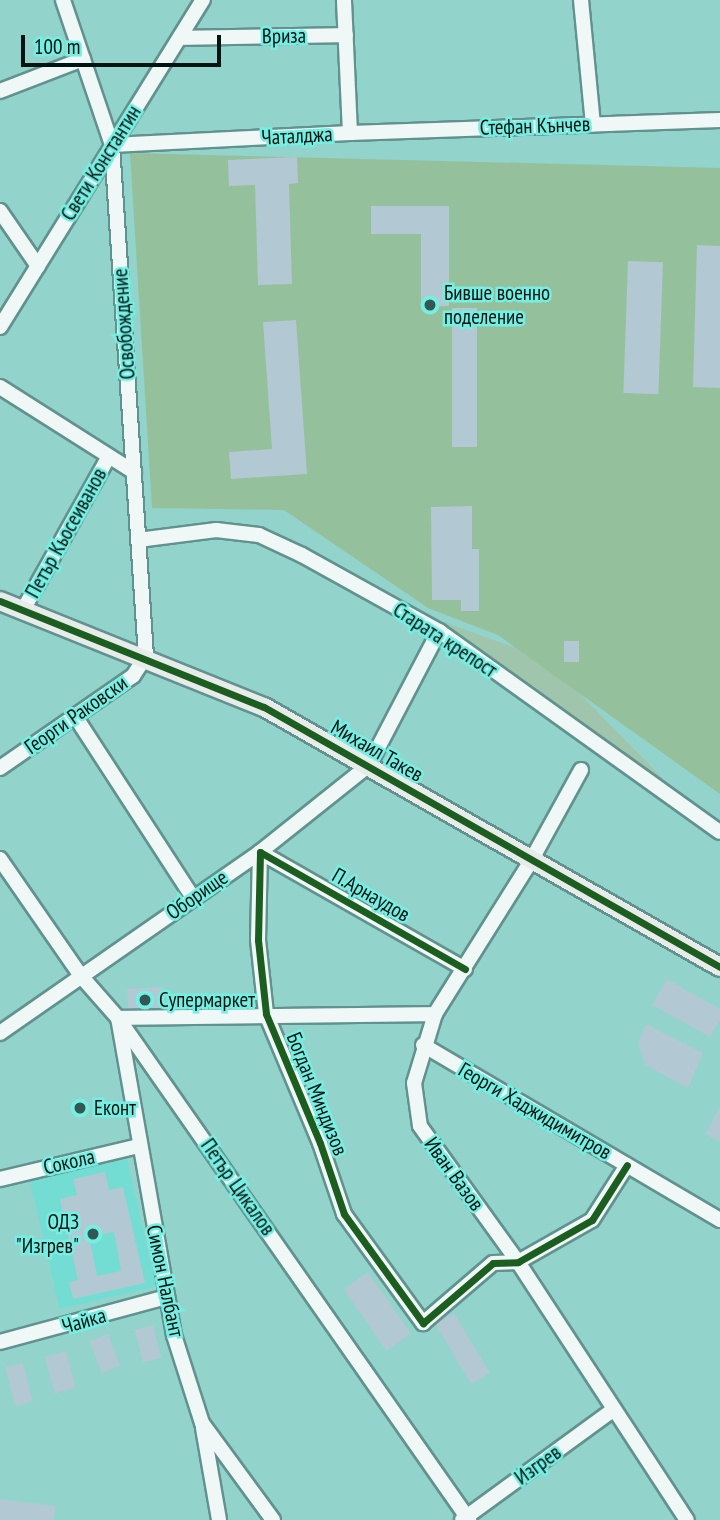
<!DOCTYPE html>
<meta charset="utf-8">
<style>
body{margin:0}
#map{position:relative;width:720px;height:1520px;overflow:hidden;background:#92d3cc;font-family:"PT Sans Narrow",sans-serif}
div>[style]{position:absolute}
.built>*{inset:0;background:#74ddd3;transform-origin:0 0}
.green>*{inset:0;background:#9fc5ad}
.forest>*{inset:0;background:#94c09b}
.building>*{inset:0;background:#b2c8d3;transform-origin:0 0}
.roads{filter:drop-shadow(2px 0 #62928d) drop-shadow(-2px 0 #62928d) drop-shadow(0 2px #62928d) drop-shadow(0 -2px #62928d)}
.minor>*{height:14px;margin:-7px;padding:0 7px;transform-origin:7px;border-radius:7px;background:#eff8f7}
.major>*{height:18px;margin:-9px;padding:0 9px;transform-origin:9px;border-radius:9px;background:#e7eceb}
.cycleway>*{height:7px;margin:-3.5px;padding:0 3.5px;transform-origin:3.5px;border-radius:3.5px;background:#1b5e20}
.dots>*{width:19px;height:19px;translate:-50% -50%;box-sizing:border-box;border:4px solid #77eee2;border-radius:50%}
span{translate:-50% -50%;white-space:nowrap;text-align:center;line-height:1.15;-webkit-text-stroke:5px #77eee2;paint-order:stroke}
.street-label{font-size:21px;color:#001412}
.poi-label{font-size:21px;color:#001412}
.left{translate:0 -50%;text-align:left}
.right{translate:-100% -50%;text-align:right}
.scale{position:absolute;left:21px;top:35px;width:200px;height:32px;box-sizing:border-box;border:4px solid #001412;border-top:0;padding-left:9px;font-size:21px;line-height:24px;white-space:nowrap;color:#001412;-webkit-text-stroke:5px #77eee2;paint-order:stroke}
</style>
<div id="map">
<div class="built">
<div style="left:126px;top:1156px;width:134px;height:99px;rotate:77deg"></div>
</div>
<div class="green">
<div style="clip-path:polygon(444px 622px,546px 659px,673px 789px)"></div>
</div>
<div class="forest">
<div style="clip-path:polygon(130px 153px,720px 168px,720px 794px,498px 635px,428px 608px,284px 510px,152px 508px)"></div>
</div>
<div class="building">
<div style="clip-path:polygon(297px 157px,298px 183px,289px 184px,292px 284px,258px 285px,255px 185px,229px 186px,228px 160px)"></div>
<div style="clip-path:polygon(371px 206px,449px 206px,449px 306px,421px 307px,421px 234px,371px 234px)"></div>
<div style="clip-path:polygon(697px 245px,720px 246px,720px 388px,693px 387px)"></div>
<div style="left:628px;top:261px;width:35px;height:132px;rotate:2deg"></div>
<div style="left:452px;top:308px;width:25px;height:139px"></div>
<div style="clip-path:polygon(296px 320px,307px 474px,231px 479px,229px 452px,272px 449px,263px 322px)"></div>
<div style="clip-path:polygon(472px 506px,472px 549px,479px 549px,479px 611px,461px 611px,461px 600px,432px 600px,431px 507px)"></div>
<div style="left:564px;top:641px;width:15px;height:21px"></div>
<div style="clip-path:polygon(667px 979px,720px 1009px,720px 1020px,710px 1037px,652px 1005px)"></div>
<div style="left:163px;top:987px;width:21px;height:36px;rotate:87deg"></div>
<div style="clip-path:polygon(646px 1024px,703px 1053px,688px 1088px,645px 1065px,638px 1043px)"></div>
<div style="clip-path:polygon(720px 1107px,720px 1142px,705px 1134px)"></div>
<div style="clip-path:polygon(evenodd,105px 1172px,109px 1190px,123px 1187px,145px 1283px,73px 1299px,69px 1282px,78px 1280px,60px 1199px,77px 1195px,73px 1179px,105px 1172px,114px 1232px,121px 1271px,97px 1276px,89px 1237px,114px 1232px)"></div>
<div style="left:368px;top:1272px;width:75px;height:30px;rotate:55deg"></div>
<div style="left:454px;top:1313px;width:70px;height:22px;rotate:59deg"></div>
<div style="left:153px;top:1325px;width:34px;height:19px;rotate:76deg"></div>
<div style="left:108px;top:1334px;width:34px;height:20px;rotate:69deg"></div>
<div style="left:66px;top:1351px;width:38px;height:22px;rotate:75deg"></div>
<div style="left:23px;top:1363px;width:40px;height:18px;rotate:76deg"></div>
<div style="clip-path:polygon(0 1499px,56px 1506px,54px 1520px,0 1520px)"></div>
</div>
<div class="roads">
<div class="minor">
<div style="left:581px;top:0;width:125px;rotate:84.5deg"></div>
<div style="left:180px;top:38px;width:166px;rotate:-1deg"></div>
<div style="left:0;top:91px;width:89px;rotate:-21.1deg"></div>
<div style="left:350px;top:133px;width:370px;rotate:-2deg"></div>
<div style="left:112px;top:145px;width:238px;rotate:-2.9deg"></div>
<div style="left:350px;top:133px;width:133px;rotate:-92.6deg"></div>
<div style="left:0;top:211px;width:67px;rotate:55.4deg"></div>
<div style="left:0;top:327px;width:385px;rotate:-58.2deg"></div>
<div style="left:0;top:387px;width:159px;rotate:32.4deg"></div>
<div style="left:138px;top:540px;width:79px;rotate:-7.3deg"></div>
<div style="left:216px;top:530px;width:43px;rotate:6.6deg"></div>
<div style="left:259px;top:535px;width:47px;rotate:24.9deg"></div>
<div style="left:302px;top:555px;width:157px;rotate:29deg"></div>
<div style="left:439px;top:631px;width:345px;rotate:35.6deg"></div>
<div style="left:23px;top:610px;width:176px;rotate:-60.8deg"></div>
<div style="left:75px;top:716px;width:217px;rotate:57deg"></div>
<div style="left:0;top:768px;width:162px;rotate:-34.7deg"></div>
<div style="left:133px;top:676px;width:24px;rotate:-57deg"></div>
<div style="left:146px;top:656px;width:512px;rotate:-93.81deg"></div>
<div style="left:112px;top:145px;width:153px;rotate:-108.7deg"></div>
<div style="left:581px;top:770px;width:104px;rotate:118.8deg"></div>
<div style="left:531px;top:861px;width:181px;rotate:122.1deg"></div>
<div style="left:435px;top:1014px;width:72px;rotate:106.9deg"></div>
<div style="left:414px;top:1083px;width:43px;rotate:82.1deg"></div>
<div style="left:420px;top:1126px;width:168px;rotate:54.2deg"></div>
<div style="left:518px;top:1262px;width:308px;rotate:56.8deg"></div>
<div style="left:0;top:859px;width:142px;rotate:55.3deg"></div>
<div style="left:81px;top:976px;width:56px;rotate:48.6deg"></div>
<div style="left:118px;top:1018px;width:613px;rotate:55.04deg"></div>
<div style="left:465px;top:969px;width:236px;rotate:-150.3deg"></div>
<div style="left:260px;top:852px;width:88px;rotate:91.3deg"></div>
<div style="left:258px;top:940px;width:74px;rotate:83.8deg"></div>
<div style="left:266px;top:1014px;width:140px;rotate:67.3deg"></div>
<div style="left:320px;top:1143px;width:75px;rotate:71.3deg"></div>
<div style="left:344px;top:1214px;width:135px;rotate:54.1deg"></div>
<div style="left:423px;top:1323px;width:92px;rotate:-40.6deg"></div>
<div style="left:493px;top:1263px;width:25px;rotate:-2deg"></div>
<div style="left:518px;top:1262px;width:85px;rotate:-29.6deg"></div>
<div style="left:592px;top:1220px;width:65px;rotate:-57.5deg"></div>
<div style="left:0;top:1033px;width:317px;rotate:-34.8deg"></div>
<div style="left:260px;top:852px;width:139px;rotate:-38.6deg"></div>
<div style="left:369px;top:765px;width:151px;rotate:-62.4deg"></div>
<div style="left:423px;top:1045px;width:345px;rotate:30.5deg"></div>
<div style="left:0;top:1179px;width:142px;rotate:-13.4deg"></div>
<div style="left:0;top:1342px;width:173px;rotate:-15.1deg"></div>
<div style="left:203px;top:1428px;width:93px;rotate:80.1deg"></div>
<div style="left:273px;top:1520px;width:120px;rotate:-126.2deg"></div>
<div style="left:202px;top:1423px;width:92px;rotate:-107.7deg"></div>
<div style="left:174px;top:1335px;width:322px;rotate:-100deg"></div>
<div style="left:118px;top:1018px;width:317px;rotate:-0.7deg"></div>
<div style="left:462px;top:1520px;width:188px;rotate:-36.1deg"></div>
</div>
<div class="major">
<div style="left:0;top:601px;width:284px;rotate:21.9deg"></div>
<div style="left:264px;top:707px;width:525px;rotate:29.69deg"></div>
</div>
</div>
<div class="cycleway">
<div style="left:0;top:601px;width:284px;rotate:21.9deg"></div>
<div style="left:264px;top:707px;width:525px;rotate:29.69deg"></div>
<div style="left:465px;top:969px;width:236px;rotate:-150.3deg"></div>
<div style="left:260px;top:852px;width:88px;rotate:91.3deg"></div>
<div style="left:258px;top:940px;width:74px;rotate:83.8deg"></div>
<div style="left:266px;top:1014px;width:140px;rotate:67.3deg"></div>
<div style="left:320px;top:1143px;width:75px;rotate:71.3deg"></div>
<div style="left:344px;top:1214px;width:135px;rotate:54.1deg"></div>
<div style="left:423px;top:1323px;width:92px;rotate:-40.6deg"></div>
<div style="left:493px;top:1263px;width:25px;rotate:-2deg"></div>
<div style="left:518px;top:1262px;width:85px;rotate:-29.6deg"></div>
<div style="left:592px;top:1220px;width:65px;rotate:-57.5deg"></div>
</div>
<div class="dots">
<div style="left:430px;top:305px;background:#335753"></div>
<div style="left:145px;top:1000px;background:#335753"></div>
<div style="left:80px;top:1108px;background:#335753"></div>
<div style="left:93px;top:1234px;background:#335753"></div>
</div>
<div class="street-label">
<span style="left:284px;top:36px;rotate:-1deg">Вриза</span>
<span style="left:535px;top:126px;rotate:-2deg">Стефан Кънчев</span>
<span style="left:297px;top:136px;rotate:-3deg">Чаталджа</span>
<span style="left:101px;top:163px;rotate:-58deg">Свети Константин</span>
<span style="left:124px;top:324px;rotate:-94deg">Освобождение</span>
<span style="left:66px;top:533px;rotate:-61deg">Петър Кьосеиванов</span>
<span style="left:445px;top:640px;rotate:33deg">Старата крепост</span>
<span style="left:76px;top:715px;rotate:-35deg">Георги Раковски</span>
<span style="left:377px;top:751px;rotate:30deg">Михаил Такев</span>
<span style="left:197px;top:895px;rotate:-35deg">Оборище</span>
<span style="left:371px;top:895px;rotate:30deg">П.Арнаудов</span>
<span style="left:317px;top:1094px;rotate:68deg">Богдан Миндизов</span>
<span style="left:535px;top:1111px;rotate:30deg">Георги Хаджидимитров</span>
<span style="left:69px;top:1162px;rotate:-13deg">Сокола</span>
<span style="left:454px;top:1174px;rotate:54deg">Иван Вазов</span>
<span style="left:238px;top:1187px;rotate:55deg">Петър Цикалов</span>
<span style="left:165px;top:1281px;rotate:78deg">Симон Налбант</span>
<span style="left:84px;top:1321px;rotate:-16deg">Чайка</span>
<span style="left:538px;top:1465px;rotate:-36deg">Изгрев</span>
</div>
<div class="poi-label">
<span class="left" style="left:444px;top:305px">Бивше военно<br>поделение</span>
<span class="left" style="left:159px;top:1000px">Супермаркет</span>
<span class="left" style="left:94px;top:1108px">Еконт</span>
<span class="right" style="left:79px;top:1234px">ОДЗ<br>"Изгрев"</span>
</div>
<div class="scale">100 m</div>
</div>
